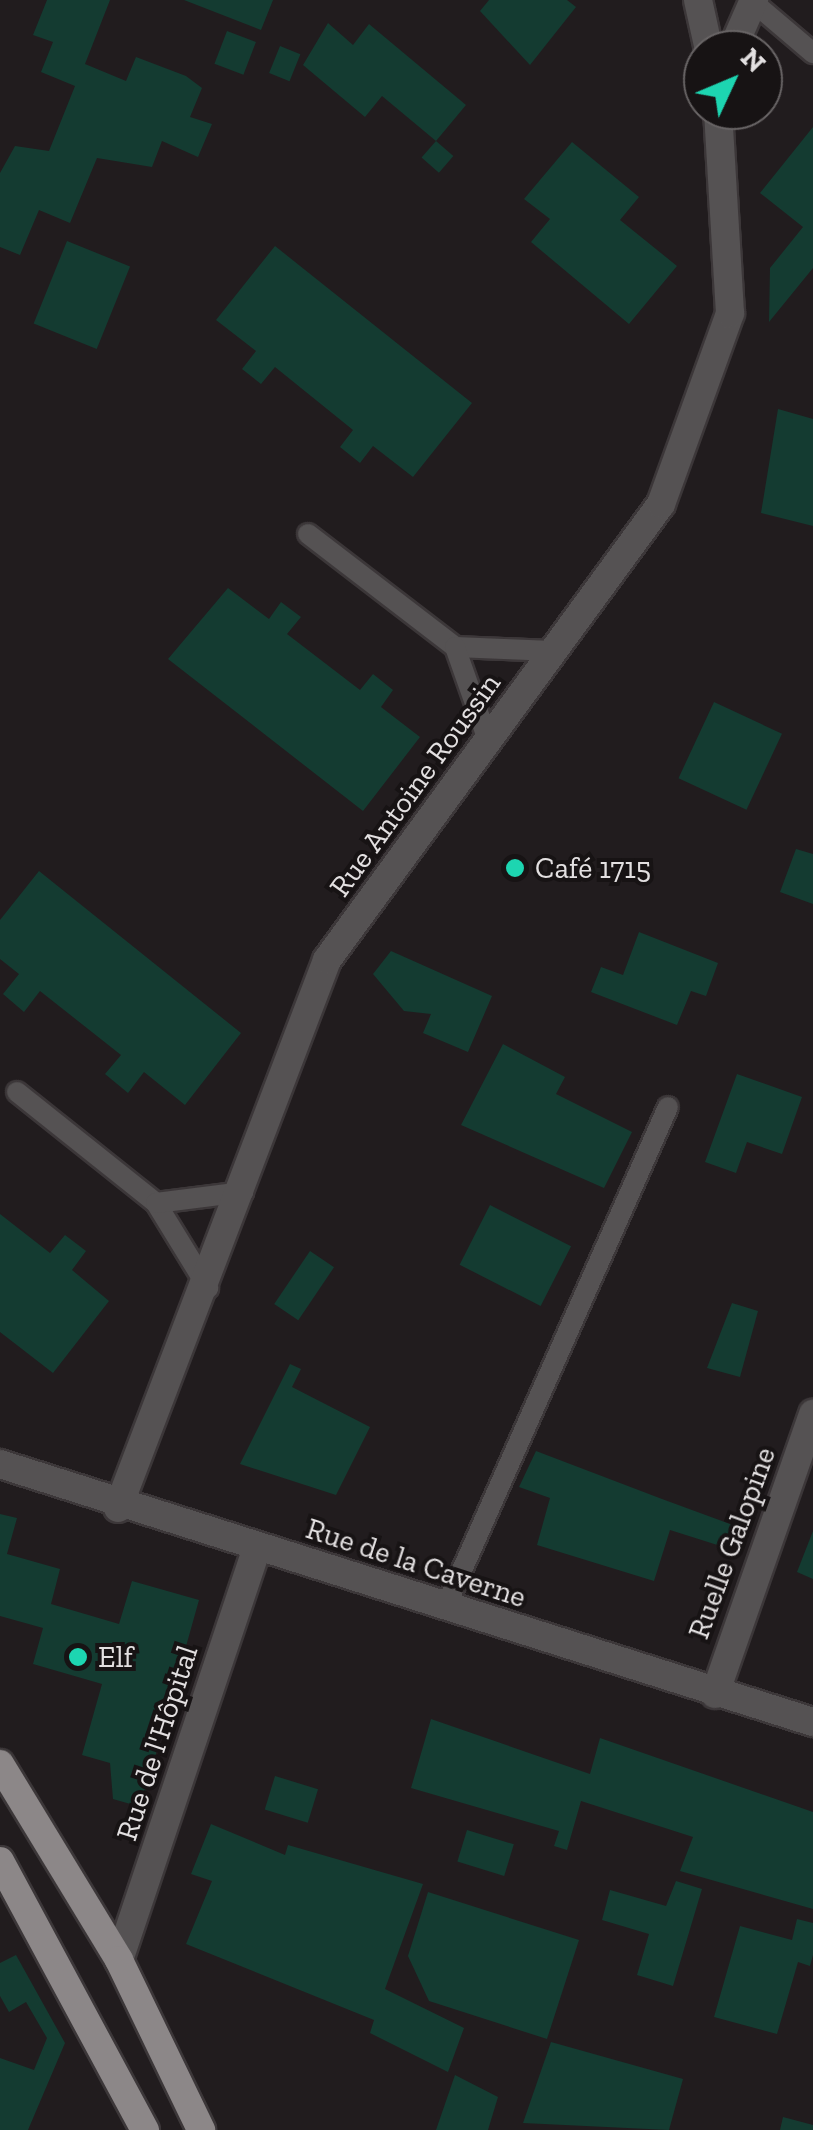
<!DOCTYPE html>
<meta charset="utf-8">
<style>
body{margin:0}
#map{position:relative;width:813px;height:2130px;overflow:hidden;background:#211c1e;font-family:"Zilla Slab",serif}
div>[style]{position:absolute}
.building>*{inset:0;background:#143b31;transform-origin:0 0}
.roads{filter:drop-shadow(2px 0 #3c3739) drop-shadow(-2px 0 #3c3739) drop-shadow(0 2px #3c3739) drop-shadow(0 -2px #3c3739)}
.service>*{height:20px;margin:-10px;padding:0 10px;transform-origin:10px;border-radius:10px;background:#555253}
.minor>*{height:28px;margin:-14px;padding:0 14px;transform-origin:14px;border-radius:14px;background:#555253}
.tertiary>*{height:28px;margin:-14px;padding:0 14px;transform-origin:14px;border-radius:14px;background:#555253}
.primary>*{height:28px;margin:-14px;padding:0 14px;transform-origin:14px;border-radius:14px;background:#8c8788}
.dots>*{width:28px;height:28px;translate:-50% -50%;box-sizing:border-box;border:5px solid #171314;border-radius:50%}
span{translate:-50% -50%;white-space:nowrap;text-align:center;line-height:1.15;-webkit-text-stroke:8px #171314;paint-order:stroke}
.street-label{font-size:30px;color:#e3e0e1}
.poi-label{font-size:30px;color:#e3e0e1}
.left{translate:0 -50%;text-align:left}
.north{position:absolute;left:683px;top:30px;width:100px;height:100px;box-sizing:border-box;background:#171314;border:2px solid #696566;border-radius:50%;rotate:46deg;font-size:28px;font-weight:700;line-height:40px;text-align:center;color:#e3e0e1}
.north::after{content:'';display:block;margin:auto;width:35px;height:45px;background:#1dd5b1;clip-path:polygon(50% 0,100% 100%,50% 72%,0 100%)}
</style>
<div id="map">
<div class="building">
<div style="clip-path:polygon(47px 0,110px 0,85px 64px,126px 81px,136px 57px,186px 76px,202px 88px,190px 117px,212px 124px,198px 157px,162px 141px,152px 167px,97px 158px,70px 223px,39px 210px,20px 255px,0 247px,0 173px,15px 146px,49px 151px,75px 86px,41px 72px,53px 42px,33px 35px)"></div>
<div style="clip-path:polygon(184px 0,273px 0,261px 30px)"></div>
<div style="clip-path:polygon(489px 0,567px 0,576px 7px,530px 65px,480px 11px)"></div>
<div style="clip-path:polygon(328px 23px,353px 45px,369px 24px,466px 105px,436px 141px,382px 96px,365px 117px,303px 65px)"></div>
<div style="left:227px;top:31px;width:31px;height:35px;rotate:21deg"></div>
<div style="left:280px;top:46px;width:22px;height:29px;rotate:22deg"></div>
<div style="clip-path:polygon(813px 127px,813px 268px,769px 322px,770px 268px,803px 227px,760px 193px)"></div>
<div style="left:436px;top:141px;width:23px;height:22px;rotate:41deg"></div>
<div style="clip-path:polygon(572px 142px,639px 197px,620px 220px,677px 266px,629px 324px,531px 242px,550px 219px,524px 199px)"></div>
<div style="left:67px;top:241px;width:68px;height:89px;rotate:22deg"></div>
<div style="clip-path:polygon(275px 246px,472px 403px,413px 477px,373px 446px,360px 463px,340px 447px,353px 430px,275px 367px,261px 384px,242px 369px,256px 351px,216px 320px)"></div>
<div style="clip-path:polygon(778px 409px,813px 419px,813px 526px,761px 513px)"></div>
<div style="clip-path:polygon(228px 588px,269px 619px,281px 602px,301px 617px,287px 634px,360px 690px,373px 674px,393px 690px,381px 707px,420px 737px,363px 811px,168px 659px)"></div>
<div style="left:714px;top:702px;width:75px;height:84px;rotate:25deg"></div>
<div style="clip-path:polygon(796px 849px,813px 854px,813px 904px,780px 892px)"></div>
<div style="clip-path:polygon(39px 871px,241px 1033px,185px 1105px,144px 1072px,128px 1093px,105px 1074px,121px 1055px,40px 991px,24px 1012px,3px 994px,19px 974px,0 959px,0 920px)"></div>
<div style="clip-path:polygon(639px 932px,718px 963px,706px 996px,691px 991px,677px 1025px,591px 992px,601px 967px,623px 975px)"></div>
<div style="clip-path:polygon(391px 951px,492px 996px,468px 1052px,423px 1033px,431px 1014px,404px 1011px,373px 974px)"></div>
<div style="clip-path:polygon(503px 1044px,565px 1077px,556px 1094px,632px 1132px,604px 1188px,461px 1125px)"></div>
<div style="clip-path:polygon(737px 1074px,802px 1097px,782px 1154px,747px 1142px,736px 1173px,705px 1162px)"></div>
<div style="left:490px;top:1205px;width:91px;height:67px;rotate:27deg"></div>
<div style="clip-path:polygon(0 1214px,50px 1253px,65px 1235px,86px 1251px,72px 1270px,109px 1301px,53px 1373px,0 1332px)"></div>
<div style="left:310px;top:1251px;width:29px;height:64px;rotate:34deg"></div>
<div style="clip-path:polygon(732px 1303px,758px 1311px,740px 1377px,707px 1368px)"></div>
<div style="clip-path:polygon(290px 1364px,301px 1369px,292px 1387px,370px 1427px,336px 1495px,240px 1464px)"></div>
<div style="clip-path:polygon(536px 1451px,662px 1499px,741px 1528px,730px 1549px,670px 1530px,654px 1581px,537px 1545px,550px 1498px,519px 1487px)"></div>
<div style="clip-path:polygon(0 1514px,17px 1518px,7px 1554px,60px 1569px,51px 1604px,119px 1624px,132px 1581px,199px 1600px,141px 1807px,113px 1799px,110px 1763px,82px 1755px,102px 1684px,33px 1664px,43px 1628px,0 1616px)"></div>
<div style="clip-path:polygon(813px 1531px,813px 1579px,797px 1572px)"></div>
<div style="clip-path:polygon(431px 1719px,590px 1774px,600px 1738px,813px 1812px,813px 1909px,680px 1871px,693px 1837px,581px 1801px,567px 1850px,554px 1846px,559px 1831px,411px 1788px)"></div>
<div style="left:275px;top:1776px;width:45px;height:35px;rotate:17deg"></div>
<div style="clip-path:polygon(211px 1824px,285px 1855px,288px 1845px,423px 1884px,385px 1989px,464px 2028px,448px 2072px,370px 2033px,374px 2020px,186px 1944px,212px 1881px,191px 1874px)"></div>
<div style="left:467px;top:1830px;width:49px;height:33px;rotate:17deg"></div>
<div style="clip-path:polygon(676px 1881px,702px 1889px,673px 1986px,637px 1975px,649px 1934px,602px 1920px,610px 1890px,666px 1906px)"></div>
<div style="clip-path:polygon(428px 1892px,579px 1940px,547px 2039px,429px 2001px,408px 1956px)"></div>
<div style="clip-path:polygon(797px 1919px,813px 1923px,813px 1955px,810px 1966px,798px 1962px,777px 2034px,714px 2017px,740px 1926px,792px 1940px)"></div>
<div style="clip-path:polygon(16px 1955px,65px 2043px,28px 2130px,0 2130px,0 2058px,34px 2070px,47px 2038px,26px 2002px,9px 2012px,0 1996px,0 1963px)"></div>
<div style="clip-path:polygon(551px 2042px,683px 2079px,669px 2130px,523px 2123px)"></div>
<div style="clip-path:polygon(455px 2075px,498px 2097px,488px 2130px,436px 2130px)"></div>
<div style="clip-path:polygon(783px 2117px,813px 2125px,813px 2130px,780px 2130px)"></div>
</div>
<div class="roads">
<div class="service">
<div style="left:753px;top:2px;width:79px;rotate:40.4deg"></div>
<div style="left:308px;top:534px;width:185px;rotate:37.5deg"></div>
<div style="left:455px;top:647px;width:98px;rotate:2.3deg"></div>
<div style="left:455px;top:647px;width:99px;rotate:70.5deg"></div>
<div style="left:17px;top:1092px;width:178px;rotate:38.6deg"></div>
<div style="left:156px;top:1203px;width:100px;rotate:58.5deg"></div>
<div style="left:156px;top:1203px;width:88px;rotate:-7.2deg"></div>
<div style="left:446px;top:1606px;width:546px;rotate:-66.02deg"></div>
</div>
<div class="minor">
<div style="left:698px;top:0;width:51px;rotate:77.6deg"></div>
<div style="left:732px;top:50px;width:55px;rotate:-66.3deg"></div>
<div style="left:118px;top:1508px;width:587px;rotate:-69.12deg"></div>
<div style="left:327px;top:960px;width:565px;rotate:-53.78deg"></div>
<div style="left:661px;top:504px;width:203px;rotate:-70.1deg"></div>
<div style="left:730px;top:313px;width:203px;rotate:-93.4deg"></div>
<div style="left:715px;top:1694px;width:297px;rotate:-70.7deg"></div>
<div style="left:119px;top:1960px;width:435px;rotate:-71.5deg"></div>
</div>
<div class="tertiary">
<div style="left:0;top:1464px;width:853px;rotate:17.61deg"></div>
</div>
<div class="primary">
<div style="left:0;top:1764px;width:229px;rotate:58.7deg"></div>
<div style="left:119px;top:1960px;width:189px;rotate:64.2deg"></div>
<div style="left:0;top:1861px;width:306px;rotate:61.7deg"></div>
</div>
</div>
<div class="dots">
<div style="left:515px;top:868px;background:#1dd5b1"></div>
<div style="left:78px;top:1657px;background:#1dd5b1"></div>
</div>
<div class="street-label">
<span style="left:415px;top:785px;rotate:-54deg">Rue Antoine Roussin</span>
<span style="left:732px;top:1543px;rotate:-70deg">Ruelle Galopine</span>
<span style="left:416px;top:1563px;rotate:18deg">Rue de la Caverne</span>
<span style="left:157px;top:1743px;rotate:-72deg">Rue de l'Hôpital</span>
</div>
<div class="poi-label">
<span class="left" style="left:535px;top:868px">Café 1715</span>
<span class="left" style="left:98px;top:1657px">Elf</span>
</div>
<div class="north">N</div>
</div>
